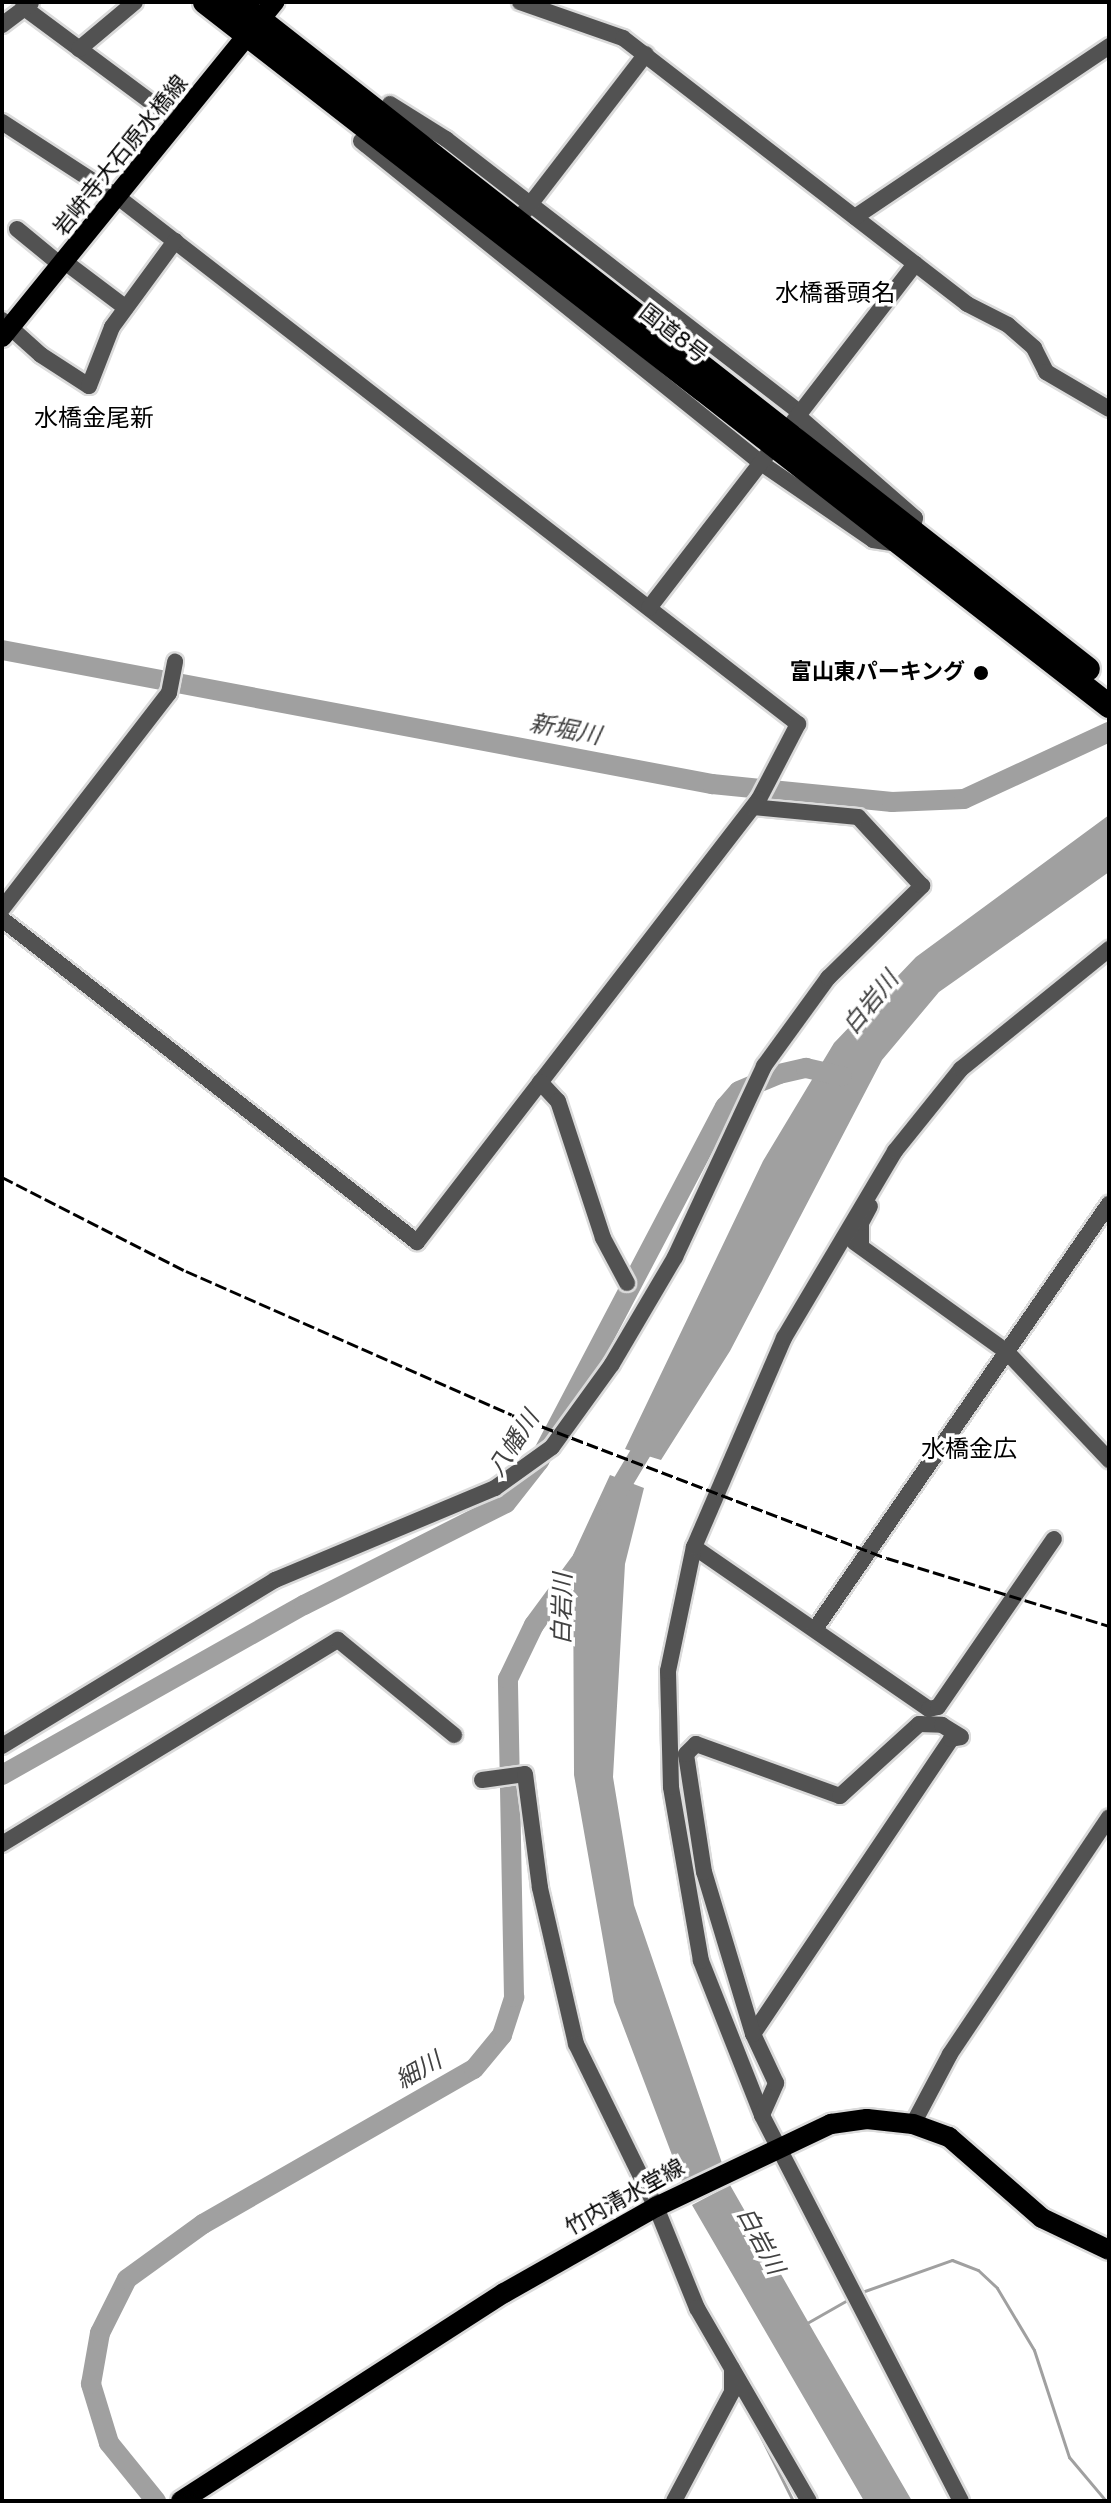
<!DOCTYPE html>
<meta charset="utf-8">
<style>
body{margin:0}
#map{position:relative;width:1111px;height:2503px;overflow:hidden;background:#fff;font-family:"Varela Round","Noto Sans JP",sans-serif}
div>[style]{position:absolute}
.water>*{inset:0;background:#a0a0a0}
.stream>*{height:3px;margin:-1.5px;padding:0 1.5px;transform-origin:1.5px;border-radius:1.5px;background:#a0a0a0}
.river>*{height:20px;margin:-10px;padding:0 10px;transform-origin:10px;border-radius:10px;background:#a0a0a0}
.roads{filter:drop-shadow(2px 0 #dbdbdb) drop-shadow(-2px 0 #dbdbdb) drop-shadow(0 2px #dbdbdb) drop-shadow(0 -2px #dbdbdb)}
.minor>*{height:16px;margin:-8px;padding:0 8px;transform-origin:8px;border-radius:8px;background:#525252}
.major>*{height:20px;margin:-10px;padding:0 10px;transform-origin:10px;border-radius:10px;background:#000}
.highway>*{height:24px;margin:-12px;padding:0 12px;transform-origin:12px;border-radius:12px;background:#000}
.rail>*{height:3px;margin-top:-1.5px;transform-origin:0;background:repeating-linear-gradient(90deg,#000 0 12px,transparent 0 16px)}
.dots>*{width:22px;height:22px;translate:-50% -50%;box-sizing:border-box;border:4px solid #fff;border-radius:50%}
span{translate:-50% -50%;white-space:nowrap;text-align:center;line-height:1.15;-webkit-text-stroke:7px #fff;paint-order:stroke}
.street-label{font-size:22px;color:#000}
.poi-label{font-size:22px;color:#000;font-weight:700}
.right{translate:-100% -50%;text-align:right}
.neighbourhood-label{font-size:24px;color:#000}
.water-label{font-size:24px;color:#414141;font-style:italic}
.frame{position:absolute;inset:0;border:4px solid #000;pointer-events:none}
</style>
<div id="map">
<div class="water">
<div style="clip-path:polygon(1109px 815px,1109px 872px,939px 992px,882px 1060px,730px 1351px,661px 1460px,625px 1449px,763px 1161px,834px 1043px,916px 957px)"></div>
<div style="clip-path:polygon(610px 1475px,644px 1488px,625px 1564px,613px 1777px,634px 1905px,722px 2163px,683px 2184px,614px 2002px,574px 1775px,573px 1555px)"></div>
<div style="clip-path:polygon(730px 2185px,815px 2334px,912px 2501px,864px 2501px,692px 2205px)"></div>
</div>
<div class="stream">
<div style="left:859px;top:2293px;width:99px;rotate:-19.5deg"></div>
<div style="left:952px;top:2260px;width:28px;rotate:21deg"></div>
<div style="left:978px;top:2270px;width:26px;rotate:43deg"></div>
<div style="left:997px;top:2288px;width:72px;rotate:59.2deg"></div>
<div style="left:1034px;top:2350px;width:113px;rotate:71.9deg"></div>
<div style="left:1069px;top:2457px;width:57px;rotate:49.9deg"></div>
<div style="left:807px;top:2323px;width:48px;rotate:-29.7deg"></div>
<div style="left:748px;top:2411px;width:101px;rotate:63.4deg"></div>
</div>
<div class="river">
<div style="left:2px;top:650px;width:723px;rotate:10.69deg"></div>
<div style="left:712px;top:784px;width:181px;rotate:5.7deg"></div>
<div style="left:892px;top:802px;width:72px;rotate:-2.4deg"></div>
<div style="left:964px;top:799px;width:160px;rotate:-24.8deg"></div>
<div style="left:610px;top:1504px;width:84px;rotate:-59.2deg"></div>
<div style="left:2px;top:1775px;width:347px;rotate:-29.4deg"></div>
<div style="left:304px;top:1605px;width:226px;rotate:-26.8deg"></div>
<div style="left:506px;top:1503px;width:53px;rotate:-51.8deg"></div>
<div style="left:539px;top:1461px;width:400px;rotate:-62.3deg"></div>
<div style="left:725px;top:1107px;width:21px;rotate:-49deg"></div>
<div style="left:739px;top:1091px;width:43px;rotate:-23deg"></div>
<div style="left:779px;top:1074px;width:28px;rotate:-13deg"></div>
<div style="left:806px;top:1068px;width:37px;rotate:13deg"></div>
<div style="left:156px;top:2501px;width:75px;rotate:-129deg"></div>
<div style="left:109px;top:2443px;width:62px;rotate:-107deg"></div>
<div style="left:91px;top:2384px;width:52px;rotate:-80deg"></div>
<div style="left:100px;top:2333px;width:60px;rotate:-63.4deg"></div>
<div style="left:127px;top:2279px;width:94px;rotate:-35.9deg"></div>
<div style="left:203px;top:2224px;width:312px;rotate:-29.8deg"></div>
<div style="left:474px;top:2069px;width:44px;rotate:-50.5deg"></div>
<div style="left:502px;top:2035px;width:40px;rotate:-72deg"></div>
<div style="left:514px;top:1997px;width:318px;rotate:-91.1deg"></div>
<div style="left:508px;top:1679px;width:60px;rotate:-64.3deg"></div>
<div style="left:534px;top:1625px;width:93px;rotate:-53.7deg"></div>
</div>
<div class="roads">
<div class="minor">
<div style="left:520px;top:2px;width:109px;rotate:19.3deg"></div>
<div style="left:623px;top:38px;width:435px;rotate:37.7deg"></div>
<div style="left:967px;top:304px;width:46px;rotate:27.1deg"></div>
<div style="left:1008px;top:325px;width:35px;rotate:41deg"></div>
<div style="left:1034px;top:348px;width:27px;rotate:63deg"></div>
<div style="left:1046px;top:372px;width:73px;rotate:30.4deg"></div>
<div style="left:23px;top:7px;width:194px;rotate:36.6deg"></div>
<div style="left:2px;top:25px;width:36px;rotate:-37deg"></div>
<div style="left:79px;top:49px;width:73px;rotate:-40deg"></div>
<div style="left:390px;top:104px;width:66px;rotate:32deg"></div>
<div style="left:446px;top:139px;width:448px;rotate:37.7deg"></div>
<div style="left:2px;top:122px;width:140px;rotate:33deg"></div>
<div style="left:119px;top:198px;width:859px;rotate:37.76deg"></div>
<div style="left:798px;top:724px;width:85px;rotate:117.5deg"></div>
<div style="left:759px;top:799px;width:560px;rotate:127.67deg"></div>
<div style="left:417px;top:1242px;width:526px;rotate:-142.11deg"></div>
<div style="left:361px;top:141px;width:514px;rotate:38.83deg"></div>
<div style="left:761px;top:463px;width:136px;rotate:34.5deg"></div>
<div style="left:873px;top:540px;width:26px;rotate:9deg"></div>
<div style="left:525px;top:211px;width:198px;rotate:-52.4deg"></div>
<div style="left:855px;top:217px;width:306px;rotate:-33.9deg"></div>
<div style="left:17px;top:229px;width:58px;rotate:39.4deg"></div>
<div style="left:65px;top:262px;width:76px;rotate:37deg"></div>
<div style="left:2px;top:320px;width:52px;rotate:41.9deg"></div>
<div style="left:41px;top:355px;width:57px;rotate:32.9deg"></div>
<div style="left:89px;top:386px;width:63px;rotate:-68.7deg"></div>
<div style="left:112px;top:327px;width:107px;rotate:-53.8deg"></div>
<div style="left:798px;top:416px;width:155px;rotate:41.1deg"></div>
<div style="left:915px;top:518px;width:13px;rotate:103deg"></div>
<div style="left:793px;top:422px;width:200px;rotate:-52.3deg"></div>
<div style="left:649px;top:608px;width:192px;rotate:-52.4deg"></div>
<div style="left:2px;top:909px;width:273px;rotate:-52.3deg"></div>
<div style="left:169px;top:693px;width:32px;rotate:-79deg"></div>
<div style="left:540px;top:1082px;width:26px;rotate:47deg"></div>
<div style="left:558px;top:1101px;width:144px;rotate:71.8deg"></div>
<div style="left:603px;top:1238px;width:51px;rotate:61.9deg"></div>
<div style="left:854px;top:1242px;width:188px;rotate:35.7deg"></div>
<div style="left:1007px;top:1352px;width:149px;rotate:46.6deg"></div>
<div style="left:861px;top:1246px;width:23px;rotate:-90deg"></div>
<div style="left:861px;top:1223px;width:19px;rotate:-62deg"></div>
<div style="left:694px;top:1547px;width:285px;rotate:34.6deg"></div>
<div style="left:929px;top:1709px;width:9px;rotate:-13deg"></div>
<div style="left:938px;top:1707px;width:204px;rotate:-55.4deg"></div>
<div style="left:815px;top:1629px;width:517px;rotate:-55.33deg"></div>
<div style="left:2px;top:1746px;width:320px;rotate:-31.3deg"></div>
<div style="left:275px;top:1580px;width:238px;rotate:-22.7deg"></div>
<div style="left:495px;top:1488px;width:70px;rotate:-35.7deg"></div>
<div style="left:552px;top:1447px;width:102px;rotate:-54.1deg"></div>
<div style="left:612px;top:1364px;width:124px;rotate:-59.5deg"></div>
<div style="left:675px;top:1257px;width:211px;rotate:-65deg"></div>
<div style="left:764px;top:1066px;width:109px;rotate:-54deg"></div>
<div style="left:828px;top:978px;width:132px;rotate:-44.4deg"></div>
<div style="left:922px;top:886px;width:94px;rotate:-132.8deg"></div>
<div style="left:858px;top:817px;width:105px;rotate:-174.6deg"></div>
<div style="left:482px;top:1780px;width:43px;rotate:-7.9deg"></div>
<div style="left:525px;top:1774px;width:115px;rotate:82.5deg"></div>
<div style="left:540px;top:1888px;width:160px;rotate:77deg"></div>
<div style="left:576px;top:2044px;width:182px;rotate:63.9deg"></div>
<div style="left:656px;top:2207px;width:109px;rotate:67.9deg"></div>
<div style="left:697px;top:2308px;width:223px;rotate:59.9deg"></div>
<div style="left:2px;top:1844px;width:393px;rotate:-31.3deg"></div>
<div style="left:338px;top:1640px;width:150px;rotate:39.3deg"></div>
<div style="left:753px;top:2034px;width:355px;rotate:-56.1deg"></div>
<div style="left:951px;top:1739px;width:10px;rotate:-11deg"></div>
<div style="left:762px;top:2115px;width:166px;rotate:-111.6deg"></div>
<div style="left:701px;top:1961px;width:177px;rotate:-99.8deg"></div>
<div style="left:671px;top:1787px;width:116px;rotate:-91.5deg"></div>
<div style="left:668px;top:1671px;width:127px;rotate:-78.2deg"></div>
<div style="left:694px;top:1547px;width:228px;rotate:-66.7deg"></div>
<div style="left:784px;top:1338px;width:217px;rotate:-59.3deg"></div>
<div style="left:895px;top:1151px;width:105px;rotate:-51.2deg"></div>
<div style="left:961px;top:1069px;width:191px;rotate:-39deg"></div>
<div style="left:913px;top:2124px;width:79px;rotate:-62.1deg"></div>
<div style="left:950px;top:2054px;width:285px;rotate:-56.1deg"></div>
<div style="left:674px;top:2501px;width:123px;rotate:-62deg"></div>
<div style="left:732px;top:2392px;width:23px;rotate:-90deg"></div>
<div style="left:961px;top:2501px;width:434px;rotate:-117.3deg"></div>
<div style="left:762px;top:2115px;width:35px;rotate:-66deg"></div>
<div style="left:776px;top:2083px;width:54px;rotate:-115.1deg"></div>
<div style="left:753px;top:2034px;width:169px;rotate:-106.8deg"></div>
<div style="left:704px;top:1872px;width:119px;rotate:-98.7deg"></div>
<div style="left:686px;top:1754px;width:14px;rotate:-45deg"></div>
<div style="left:696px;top:1744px;width:153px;rotate:19.9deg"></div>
<div style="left:840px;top:1796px;width:107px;rotate:-42.3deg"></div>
<div style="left:919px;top:1724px;width:23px;rotate:2deg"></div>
<div style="left:942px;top:1725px;width:22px;rotate:32deg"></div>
</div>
<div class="major">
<div style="left:2px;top:337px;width:432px;rotate:-50.9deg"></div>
<div style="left:181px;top:2501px;width:384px;rotate:-32.8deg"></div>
<div style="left:504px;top:2293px;width:175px;rotate:-29.5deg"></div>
<div style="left:656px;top:2207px;width:194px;rotate:-25.4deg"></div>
<div style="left:831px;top:2124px;width:36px;rotate:-8deg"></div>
<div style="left:867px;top:2119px;width:46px;rotate:6.2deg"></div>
<div style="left:913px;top:2124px;width:38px;rotate:20deg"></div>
<div style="left:949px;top:2137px;width:123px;rotate:41.1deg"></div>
<div style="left:1042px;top:2218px;width:74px;rotate:25.5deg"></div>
</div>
<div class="highway">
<div style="left:205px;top:2px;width:1146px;rotate:37.91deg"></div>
<div style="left:237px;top:2px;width:1081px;rotate:38.09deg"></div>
</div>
</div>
<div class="rail">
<div style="left:2px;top:1177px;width:207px;rotate:27.1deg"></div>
<div style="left:186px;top:1271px;width:356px;rotate:23.8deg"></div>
<div style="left:512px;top:1415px;width:401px;rotate:20.9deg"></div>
<div style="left:887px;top:1558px;width:232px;rotate:17deg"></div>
</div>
<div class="dots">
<div style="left:981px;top:673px;background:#000"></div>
</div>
<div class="street-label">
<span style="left:121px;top:156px;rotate:-51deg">岩峅寺大石原水橋線</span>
<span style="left:673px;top:334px;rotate:38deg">国道8号</span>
<span style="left:625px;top:2198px;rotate:-29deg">竹内清水堂線</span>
</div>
<div class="poi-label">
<span class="right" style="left:965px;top:673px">富山東パーキング</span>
</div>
<div class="neighbourhood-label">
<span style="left:835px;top:294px">水橋番頭名</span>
<span style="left:94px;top:419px">水橋金尾新</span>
<span style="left:969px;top:1450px">水橋金広</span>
</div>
<div class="water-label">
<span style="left:565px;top:730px;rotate:11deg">新堀川</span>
<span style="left:871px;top:1003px;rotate:-51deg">白岩川</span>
<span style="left:514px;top:1444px;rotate:-57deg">八幡川</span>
<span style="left:563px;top:1609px;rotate:-89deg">白岩川</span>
<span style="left:419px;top:2071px;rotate:-30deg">細川</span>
<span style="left:760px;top:2241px;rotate:62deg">白岩川</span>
</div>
<div class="frame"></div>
</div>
